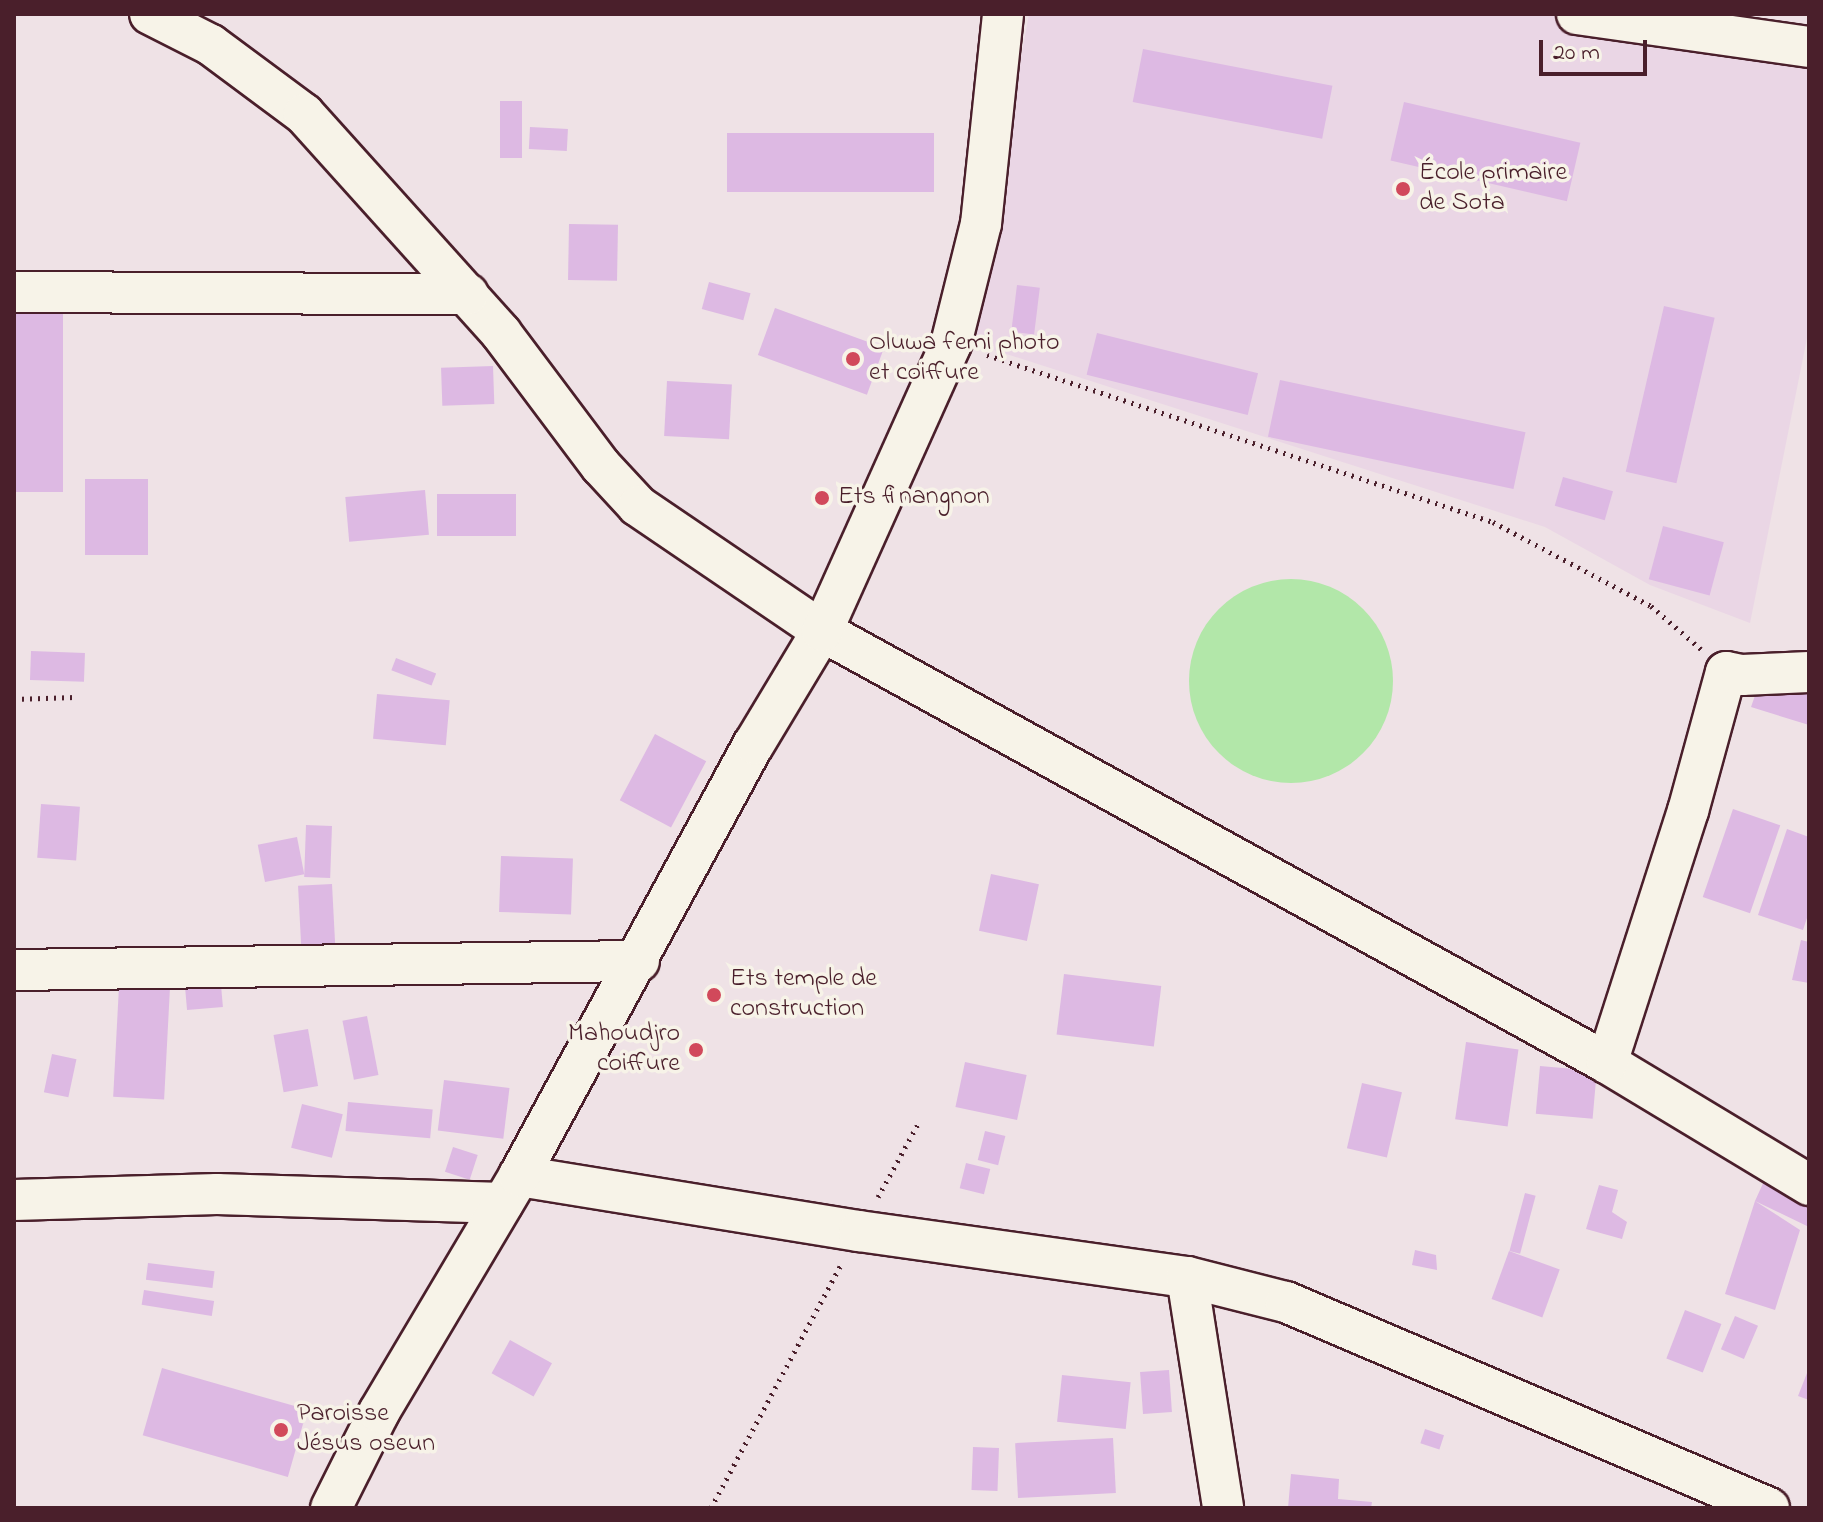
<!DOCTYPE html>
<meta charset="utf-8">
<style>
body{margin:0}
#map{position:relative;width:1823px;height:1522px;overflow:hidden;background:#efe2e6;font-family:"Indie Flower",sans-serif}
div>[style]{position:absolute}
.built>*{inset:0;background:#ead6e5}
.green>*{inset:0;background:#b2e7a9}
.round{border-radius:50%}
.building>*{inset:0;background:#ddb9e3;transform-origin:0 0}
.path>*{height:5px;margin-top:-2.5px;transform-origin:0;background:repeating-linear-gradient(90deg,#4a1f2b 0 2px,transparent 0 8px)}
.roads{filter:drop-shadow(2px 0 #4a1f2b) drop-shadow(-2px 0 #4a1f2b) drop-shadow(0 2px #4a1f2b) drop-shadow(0 -2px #4a1f2b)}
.minor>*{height:40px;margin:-20px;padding:0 20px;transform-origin:20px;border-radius:20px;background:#f7f3e8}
.dots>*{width:22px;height:22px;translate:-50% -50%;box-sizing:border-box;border:4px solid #f7f3e8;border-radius:50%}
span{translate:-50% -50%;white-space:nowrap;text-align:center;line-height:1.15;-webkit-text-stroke:7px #f7f3e8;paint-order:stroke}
.poi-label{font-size:26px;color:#4a1f2b}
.left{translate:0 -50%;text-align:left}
.right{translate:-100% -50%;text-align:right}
.frame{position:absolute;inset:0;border:16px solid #4a1f2b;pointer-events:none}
.scale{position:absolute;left:1539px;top:40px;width:108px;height:36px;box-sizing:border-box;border:4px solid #4a1f2b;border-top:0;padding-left:10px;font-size:24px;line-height:28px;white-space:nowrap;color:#4a1f2b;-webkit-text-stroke:6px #f7f3e8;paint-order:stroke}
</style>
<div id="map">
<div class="built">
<div style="clip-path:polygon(1029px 14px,1634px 14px,1809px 50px,1809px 328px,1750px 623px,1650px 585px,1545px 527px,969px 342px)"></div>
</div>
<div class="green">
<div class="round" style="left:1189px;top:579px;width:204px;height:204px"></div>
</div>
<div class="building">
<div style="left:1143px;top:49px;width:193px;height:54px;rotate:11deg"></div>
<div style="left:500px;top:101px;width:22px;height:57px"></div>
<div style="left:1404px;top:102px;width:181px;height:60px;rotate:13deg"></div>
<div style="left:530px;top:127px;width:38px;height:22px;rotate:3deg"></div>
<div style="left:934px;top:133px;width:59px;height:207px;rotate:90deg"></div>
<div style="left:569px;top:224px;width:49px;height:56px;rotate:1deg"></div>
<div style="left:709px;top:282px;width:43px;height:28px;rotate:15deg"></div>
<div style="left:1017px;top:285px;width:23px;height:47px;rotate:7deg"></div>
<div style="left:1664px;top:306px;width:52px;height:170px;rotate:13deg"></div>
<div style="left:63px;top:307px;width:185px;height:49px;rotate:90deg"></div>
<div style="left:775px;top:308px;width:116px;height:50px;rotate:20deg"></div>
<div style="left:1097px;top:333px;width:166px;height:43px;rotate:14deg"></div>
<div style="left:493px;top:366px;width:38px;height:52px;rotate:88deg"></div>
<div style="left:1280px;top:380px;width:251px;height:58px;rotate:12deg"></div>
<div style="left:667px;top:381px;width:65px;height:55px;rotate:3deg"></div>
<div style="left:1563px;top:477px;width:52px;height:30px;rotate:16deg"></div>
<div style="left:85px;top:479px;width:63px;height:76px"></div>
<div style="left:425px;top:490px;width:45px;height:80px;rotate:85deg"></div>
<div style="left:516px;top:494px;width:42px;height:79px;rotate:90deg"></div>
<div style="left:1663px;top:526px;width:63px;height:55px;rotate:15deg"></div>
<div style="left:31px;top:651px;width:54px;height:29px;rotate:2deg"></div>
<div style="left:396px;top:658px;width:43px;height:13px;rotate:21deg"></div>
<div style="clip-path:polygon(1809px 686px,1809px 725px,1751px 707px,1758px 687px)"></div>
<div style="left:377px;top:694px;width:73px;height:45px;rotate:5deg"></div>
<div style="left:655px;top:734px;width:58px;height:75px;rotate:28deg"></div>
<div style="left:41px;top:804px;width:39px;height:54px;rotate:4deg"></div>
<div style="left:1733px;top:809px;width:50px;height:93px;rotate:19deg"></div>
<div style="left:306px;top:825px;width:26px;height:52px;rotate:2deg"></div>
<div style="clip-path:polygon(1787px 829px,1809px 837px,1809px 912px,1803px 930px,1758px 915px)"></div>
<div style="left:297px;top:837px;width:38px;height:40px;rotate:79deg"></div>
<div style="left:501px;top:856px;width:72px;height:56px;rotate:2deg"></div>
<div style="left:991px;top:874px;width:49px;height:58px;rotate:12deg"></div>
<div style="left:332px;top:884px;width:61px;height:34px;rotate:87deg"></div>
<div style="clip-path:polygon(1801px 940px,1809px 942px,1809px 983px,1792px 980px)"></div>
<div style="left:1064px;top:974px;width:98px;height:61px;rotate:7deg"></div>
<div style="left:221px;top:985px;width:22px;height:36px;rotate:85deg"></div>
<div style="left:119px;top:986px;width:51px;height:111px;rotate:3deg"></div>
<div style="left:367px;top:1016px;width:60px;height:25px;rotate:79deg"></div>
<div style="left:308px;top:1029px;width:58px;height:35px;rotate:80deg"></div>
<div style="left:1466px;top:1042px;width:53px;height:78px;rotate:8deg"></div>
<div style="left:52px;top:1054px;width:25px;height:39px;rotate:12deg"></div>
<div style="left:965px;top:1062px;width:63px;height:46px;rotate:12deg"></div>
<div style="left:1540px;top:1066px;width:57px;height:48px;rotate:5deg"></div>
<div style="left:444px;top:1080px;width:66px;height:51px;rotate:7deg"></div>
<div style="left:1362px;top:1083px;width:41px;height:67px;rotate:13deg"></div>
<div style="left:348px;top:1102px;width:85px;height:29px;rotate:5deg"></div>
<div style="left:302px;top:1104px;width:42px;height:45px;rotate:14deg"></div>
<div style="left:985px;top:1131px;width:21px;height:30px;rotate:14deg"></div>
<div style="left:453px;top:1147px;width:26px;height:26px;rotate:18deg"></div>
<div style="left:966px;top:1163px;width:25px;height:26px;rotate:14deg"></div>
<div style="clip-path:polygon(1765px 1179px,1809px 1201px,1809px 1227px,1755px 1201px,1800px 1230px,1775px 1310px,1725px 1294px,1755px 1201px)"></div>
<div style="clip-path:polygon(1599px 1185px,1618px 1190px,1612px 1212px,1627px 1222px,1622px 1239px,1586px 1229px)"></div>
<div style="left:1525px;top:1193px;width:11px;height:60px;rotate:15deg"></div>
<div style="clip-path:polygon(1415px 1250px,1436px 1255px,1437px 1270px,1412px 1265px)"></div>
<div style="left:1509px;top:1251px;width:54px;height:51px;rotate:20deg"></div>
<div style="left:148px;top:1263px;width:67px;height:17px;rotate:7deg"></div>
<div style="left:144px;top:1290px;width:71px;height:15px;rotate:9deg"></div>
<div style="left:1685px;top:1310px;width:39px;height:52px;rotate:21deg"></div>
<div style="left:1735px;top:1316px;width:25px;height:36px;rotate:23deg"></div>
<div style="left:510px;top:1340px;width:48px;height:38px;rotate:29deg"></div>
<div style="left:162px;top:1368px;width:151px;height:70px;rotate:16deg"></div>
<div style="clip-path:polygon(1809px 1368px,1809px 1400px,1798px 1396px)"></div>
<div style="left:1169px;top:1370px;width:42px;height:29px;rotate:86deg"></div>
<div style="left:1062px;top:1375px;width:69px;height:47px;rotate:6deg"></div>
<div style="left:1425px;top:1429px;width:20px;height:15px;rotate:18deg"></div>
<div style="left:1113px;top:1438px;width:55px;height:98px;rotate:87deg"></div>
<div style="left:973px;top:1447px;width:26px;height:43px;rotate:2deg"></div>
<div style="clip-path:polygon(1291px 1474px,1339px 1479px,1338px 1499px,1372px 1502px,1371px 1508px,1288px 1508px)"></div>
</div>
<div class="path">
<div style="left:987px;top:355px;width:533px;rotate:18.26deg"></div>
<div style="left:1493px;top:522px;width:179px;rotate:28deg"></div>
<div style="left:1651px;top:606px;width:66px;rotate:40.7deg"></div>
<div style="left:14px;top:699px;width:61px;rotate:-1.9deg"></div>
<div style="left:878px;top:1197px;width:83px;rotate:-61.3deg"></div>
<div style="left:711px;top:1508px;width:276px;rotate:-61.9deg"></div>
</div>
<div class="roads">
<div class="minor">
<div style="left:150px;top:14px;width:68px;rotate:26.9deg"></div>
<div style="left:211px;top:45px;width:116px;rotate:36.6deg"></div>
<div style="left:304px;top:114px;width:295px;rotate:48deg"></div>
<div style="left:501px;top:333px;width:166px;rotate:53.1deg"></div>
<div style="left:601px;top:466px;width:54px;rotate:47.2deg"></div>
<div style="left:638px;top:506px;width:222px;rotate:34.2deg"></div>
<div style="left:822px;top:631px;width:896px;rotate:28.82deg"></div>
<div style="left:1607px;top:1063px;width:236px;rotate:31.1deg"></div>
<div style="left:1577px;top:14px;width:234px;rotate:8.1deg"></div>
<div style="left:14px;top:292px;width:454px;rotate:0.3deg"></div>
<div style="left:14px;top:970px;width:625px;rotate:-0.83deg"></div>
<div style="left:1607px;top:1063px;width:265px;rotate:-72.2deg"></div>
<div style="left:1688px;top:811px;width:144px;rotate:-74.7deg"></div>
<div style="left:1726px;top:672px;width:16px;rotate:11deg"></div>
<div style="left:1742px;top:675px;width:67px;rotate:-2.6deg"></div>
<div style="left:519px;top:1176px;width:344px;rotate:9.2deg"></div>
<div style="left:859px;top:1231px;width:331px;rotate:8deg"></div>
<div style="left:1187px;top:1277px;width:102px;rotate:14.2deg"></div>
<div style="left:1286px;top:1302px;width:525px;rotate:23.1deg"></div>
<div style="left:14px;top:1200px;width:203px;rotate:-1.7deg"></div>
<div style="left:217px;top:1194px;width:286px;rotate:1.8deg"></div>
<div style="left:1187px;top:1277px;width:234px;rotate:81.1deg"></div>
<div style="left:331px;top:1508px;width:107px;rotate:-63.4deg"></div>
<div style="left:379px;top:1412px;width:274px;rotate:-59.3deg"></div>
<div style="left:519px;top:1176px;width:492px;rotate:-61.5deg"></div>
<div style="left:754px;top:744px;width:132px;rotate:-59deg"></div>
<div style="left:822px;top:631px;width:315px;rotate:-65.8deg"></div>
<div style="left:951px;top:344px;width:124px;rotate:-76deg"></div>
<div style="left:981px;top:224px;width:211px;rotate:-84deg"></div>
</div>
</div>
<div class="dots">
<div style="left:1403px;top:189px;background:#d1495b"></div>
<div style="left:853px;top:359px;background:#d1495b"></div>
<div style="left:822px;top:498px;background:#d1495b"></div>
<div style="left:714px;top:995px;background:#d1495b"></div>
<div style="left:696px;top:1050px;background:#d1495b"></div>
<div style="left:281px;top:1430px;background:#d1495b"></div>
</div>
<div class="poi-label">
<span class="left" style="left:1419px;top:189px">École primaire<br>de Sota</span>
<span class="left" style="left:869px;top:359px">Oluwa femi photo<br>et coiffure</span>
<span class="left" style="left:838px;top:498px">Ets finangnon</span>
<span class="left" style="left:730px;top:995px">Ets temple de<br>construction</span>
<span class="right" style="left:680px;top:1050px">Mahoudjro<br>coiffure</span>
<span class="left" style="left:297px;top:1430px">Paroisse<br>Jésus oseun</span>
</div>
<div class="frame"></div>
<div class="scale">20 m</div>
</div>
